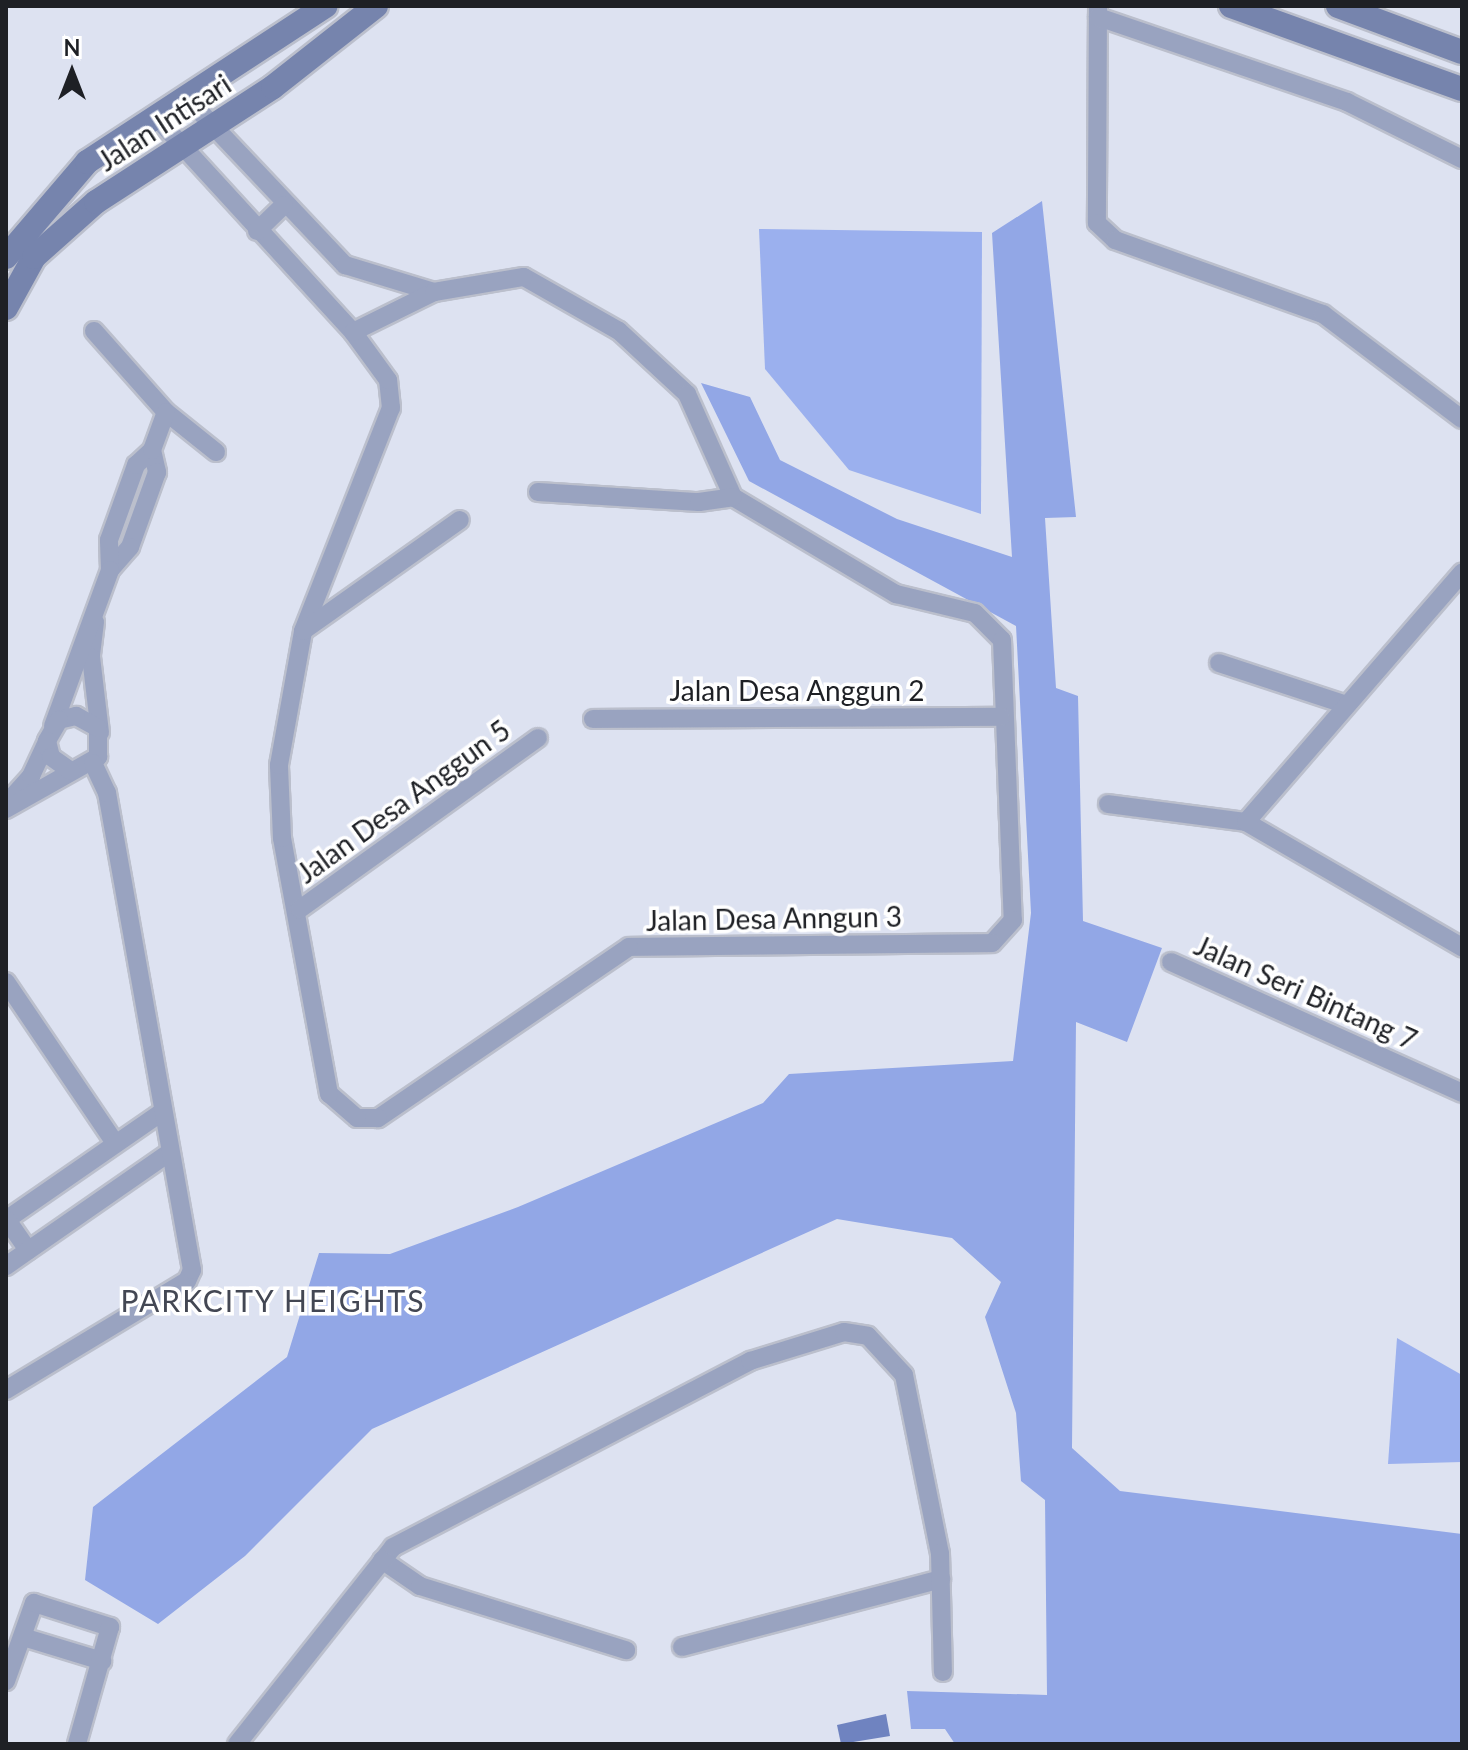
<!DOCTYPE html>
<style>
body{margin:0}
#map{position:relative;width:1468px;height:1750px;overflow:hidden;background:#dde2f1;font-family:Lato,sans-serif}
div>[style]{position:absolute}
.green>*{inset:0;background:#9bb0ee}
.forest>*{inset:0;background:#92a7e6}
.water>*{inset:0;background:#6f83c0}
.roads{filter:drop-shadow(2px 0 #bbbfcc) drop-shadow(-2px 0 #bbbfcc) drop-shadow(0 2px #bbbfcc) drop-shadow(0 -2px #bbbfcc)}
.street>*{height:18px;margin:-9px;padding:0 9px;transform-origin:9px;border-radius:9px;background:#99a3c0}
.secondary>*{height:24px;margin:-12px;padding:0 12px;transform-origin:12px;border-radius:12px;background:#7684ad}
span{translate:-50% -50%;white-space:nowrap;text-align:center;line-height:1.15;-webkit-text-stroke:7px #fff;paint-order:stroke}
.street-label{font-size:28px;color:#1e2025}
.neighbourhood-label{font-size:30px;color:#434753;letter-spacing:2px}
.frame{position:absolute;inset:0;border:8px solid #1e2025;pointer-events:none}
.north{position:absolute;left:32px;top:32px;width:80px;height:80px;-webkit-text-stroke:6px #fff;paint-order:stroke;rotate:0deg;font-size:22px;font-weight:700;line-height:32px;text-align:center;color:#1e2025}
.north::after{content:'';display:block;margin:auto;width:28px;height:36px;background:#1e2025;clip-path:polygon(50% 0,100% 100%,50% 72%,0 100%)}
</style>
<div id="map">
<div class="green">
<div style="clip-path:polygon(759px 229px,982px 232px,981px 514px,849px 470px,765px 369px)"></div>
<div style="clip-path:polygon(1397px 1338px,1462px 1375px,1462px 1462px,1388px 1464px)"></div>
</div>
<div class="forest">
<div style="clip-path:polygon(1042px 201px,1076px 517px,1045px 518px,1056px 688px,1078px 696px,1083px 921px,1162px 948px,1127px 1042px,1076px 1022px,1072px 1448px,1120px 1491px,1462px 1534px,1462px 1744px,955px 1744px,945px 1729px,911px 1729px,907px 1691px,1047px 1695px,1045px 1500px,1021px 1481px,1016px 1413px,985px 1317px,1001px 1282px,952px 1238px,837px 1219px,372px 1429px,245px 1556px,158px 1624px,85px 1580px,93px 1507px,287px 1357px,319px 1253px,390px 1254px,518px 1207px,763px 1103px,789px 1074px,1013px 1061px,1031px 913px,1016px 626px,749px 481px,701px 383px,750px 397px,780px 460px,897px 519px,1012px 557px,992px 233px)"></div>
</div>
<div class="water">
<div style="clip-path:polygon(886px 1714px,890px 1736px,841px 1744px,837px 1725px)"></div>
</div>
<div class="roads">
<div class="street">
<div style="left:1098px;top:6px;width:217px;rotate:90.3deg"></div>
<div style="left:1097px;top:223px;width:25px;rotate:43deg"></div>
<div style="left:1115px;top:240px;width:221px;rotate:19.6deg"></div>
<div style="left:1323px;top:314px;width:174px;rotate:37.1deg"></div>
<div style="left:1098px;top:17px;width:263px;rotate:18.8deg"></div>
<div style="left:1347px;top:102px;width:128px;rotate:26.4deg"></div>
<div style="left:185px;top:96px;width:233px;rotate:46.6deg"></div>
<div style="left:345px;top:265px;width:93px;rotate:16.9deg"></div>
<div style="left:155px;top:116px;width:293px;rotate:47.5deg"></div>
<div style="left:257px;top:231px;width:37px;rotate:-44deg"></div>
<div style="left:524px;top:277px;width:109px;rotate:29.6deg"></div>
<div style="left:619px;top:331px;width:93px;rotate:42.8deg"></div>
<div style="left:687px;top:394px;width:113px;rotate:65.9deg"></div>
<div style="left:733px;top:497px;width:190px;rotate:30.8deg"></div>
<div style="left:896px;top:594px;width:81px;rotate:13.5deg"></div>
<div style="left:975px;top:613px;width:38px;rotate:45deg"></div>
<div style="left:1002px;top:640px;width:280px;rotate:87.8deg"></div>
<div style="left:1013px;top:920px;width:31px;rotate:132deg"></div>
<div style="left:992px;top:943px;width:363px;rotate:179.4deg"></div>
<div style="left:629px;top:947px;width:304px;rotate:145.7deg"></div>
<div style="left:378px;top:1118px;width:21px;rotate:180deg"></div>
<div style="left:357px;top:1118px;width:37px;rotate:-139deg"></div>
<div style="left:329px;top:1094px;width:260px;rotate:-100.4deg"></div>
<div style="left:282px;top:838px;width:73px;rotate:-92.4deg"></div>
<div style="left:279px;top:765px;width:136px;rotate:-79.8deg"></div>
<div style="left:303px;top:631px;width:240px;rotate:-68.5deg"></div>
<div style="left:391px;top:408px;width:28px;rotate:-96deg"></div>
<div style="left:388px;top:380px;width:59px;rotate:-126.1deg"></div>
<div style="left:353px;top:332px;width:90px;rotate:-26.3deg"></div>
<div style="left:434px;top:292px;width:91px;rotate:-9.5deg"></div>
<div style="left:94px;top:331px;width:108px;rotate:48.4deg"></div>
<div style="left:166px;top:412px;width:64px;rotate:38.7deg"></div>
<div style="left:152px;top:450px;width:23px;rotate:77deg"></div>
<div style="left:157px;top:472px;width:80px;rotate:109.8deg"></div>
<div style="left:130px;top:547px;width:30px;rotate:131deg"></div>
<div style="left:110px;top:570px;width:30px;rotate:-92deg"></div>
<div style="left:109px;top:540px;width:80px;rotate:-70.2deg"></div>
<div style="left:136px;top:465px;width:22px;rotate:-43deg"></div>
<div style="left:152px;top:450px;width:40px;rotate:-69.8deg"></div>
<div style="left:538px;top:492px;width:161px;rotate:3.6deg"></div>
<div style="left:699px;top:502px;width:34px;rotate:-8deg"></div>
<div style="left:95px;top:622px;width:35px;rotate:97deg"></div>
<div style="left:91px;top:657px;width:76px;rotate:83.2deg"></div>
<div style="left:303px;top:631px;width:192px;rotate:-35.3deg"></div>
<div style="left:1219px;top:663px;width:132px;rotate:18.2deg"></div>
<div style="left:593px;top:719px;width:408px;rotate:-0.3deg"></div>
<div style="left:53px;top:726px;width:166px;rotate:-69.9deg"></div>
<div style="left:6px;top:804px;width:38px;rotate:-48deg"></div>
<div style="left:31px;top:776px;width:38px;rotate:-65deg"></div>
<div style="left:1108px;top:804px;width:139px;rotate:7.4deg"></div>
<div style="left:1246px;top:822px;width:250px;rotate:30.1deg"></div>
<div style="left:6px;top:809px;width:106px;rotate:-29.5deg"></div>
<div style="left:98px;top:757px;width:29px;rotate:-90deg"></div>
<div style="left:98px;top:728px;width:25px;rotate:-151deg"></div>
<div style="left:76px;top:716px;width:17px;rotate:167deg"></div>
<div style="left:59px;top:720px;width:24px;rotate:120deg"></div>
<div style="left:47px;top:741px;width:16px;rotate:76deg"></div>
<div style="left:51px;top:757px;width:24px;rotate:35deg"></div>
<div style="left:1246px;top:822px;width:330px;rotate:-49.1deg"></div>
<div style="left:300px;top:909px;width:293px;rotate:-35.7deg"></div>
<div style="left:1171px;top:962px;width:319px;rotate:24.2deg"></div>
<div style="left:6px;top:982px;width:194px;rotate:55.9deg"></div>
<div style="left:6px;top:1220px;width:190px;rotate:-34.7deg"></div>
<div style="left:7px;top:1220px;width:37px;rotate:55deg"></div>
<div style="left:6px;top:1266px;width:200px;rotate:-34.8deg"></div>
<div style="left:6px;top:1390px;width:211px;rotate:-31.1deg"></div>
<div style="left:187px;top:1281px;width:12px;rotate:-66deg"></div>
<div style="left:192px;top:1270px;width:485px;rotate:-100.1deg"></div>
<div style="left:107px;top:793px;width:33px;rotate:-115deg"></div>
<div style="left:382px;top:1560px;width:46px;rotate:34.4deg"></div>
<div style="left:420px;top:1586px;width:216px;rotate:17.3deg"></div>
<div style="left:23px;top:1637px;width:83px;rotate:16.9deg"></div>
<div style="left:682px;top:1647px;width:268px;rotate:-14.7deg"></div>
<div style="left:6px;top:1681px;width:83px;rotate:-70.3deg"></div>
<div style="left:34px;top:1603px;width:80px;rotate:17.5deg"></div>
<div style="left:110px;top:1627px;width:122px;rotate:105.8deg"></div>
<div style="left:237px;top:1744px;width:251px;rotate:-51.6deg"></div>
<div style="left:393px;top:1547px;width:403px;rotate:-27.5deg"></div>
<div style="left:750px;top:1361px;width:98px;rotate:-17.1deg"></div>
<div style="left:844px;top:1332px;width:24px;rotate:9deg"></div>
<div style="left:868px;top:1336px;width:53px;rotate:47.3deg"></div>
<div style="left:904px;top:1375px;width:182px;rotate:78.6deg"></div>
<div style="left:940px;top:1553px;width:119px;rotate:88.6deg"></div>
</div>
<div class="secondary">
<div style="left:1231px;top:6px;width:245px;rotate:19.8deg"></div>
<div style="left:1338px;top:6px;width:132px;rotate:20.4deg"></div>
<div style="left:6px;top:257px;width:125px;rotate:-49.5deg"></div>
<div style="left:87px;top:162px;width:285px;rotate:-33.2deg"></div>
<div style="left:6px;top:308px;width:58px;rotate:-61.2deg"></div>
<div style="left:34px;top:257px;width:83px;rotate:-41.6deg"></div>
<div style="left:96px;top:202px;width:211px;rotate:-33deg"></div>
<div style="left:273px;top:87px;width:131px;rotate:-38.2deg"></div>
</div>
</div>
<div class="street-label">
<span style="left:164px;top:122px;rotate:-33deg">Jalan Intisari</span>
<span style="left:797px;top:690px">Jalan Desa Anggun 2</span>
<span style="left:403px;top:801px;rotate:-36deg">Jalan Desa Anggun 5</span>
<span style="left:774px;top:918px;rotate:-1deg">Jalan Desa Anngun 3</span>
<span style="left:1306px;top:992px;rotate:24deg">Jalan Seri Bintang 7</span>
</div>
<div class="neighbourhood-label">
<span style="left:273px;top:1300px">PARKCITY HEIGHTS</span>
</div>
<div class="frame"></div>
<div class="north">N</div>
</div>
